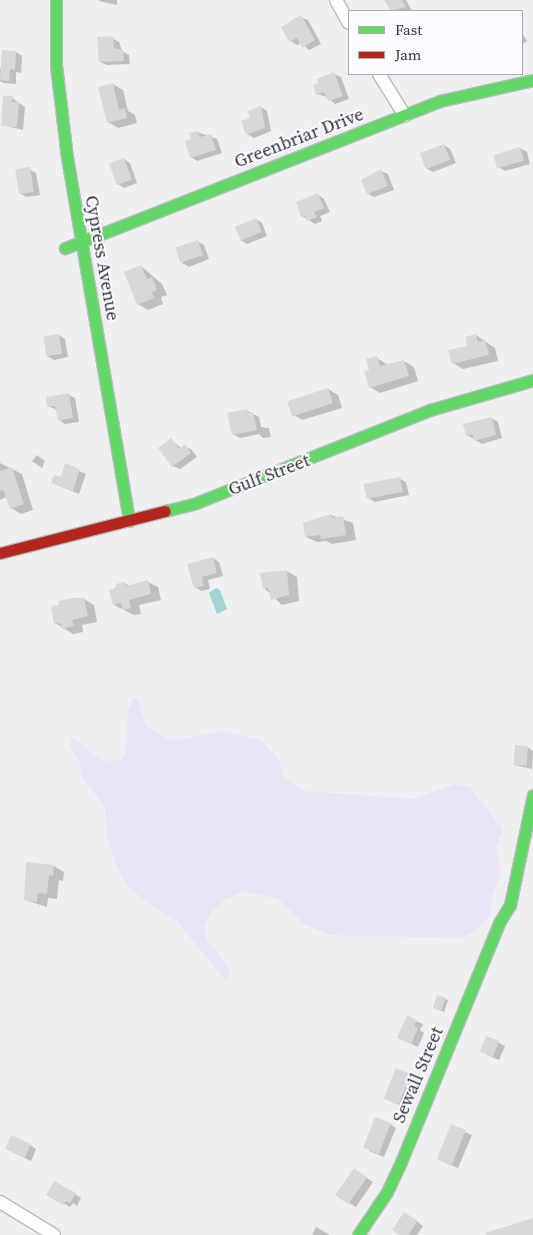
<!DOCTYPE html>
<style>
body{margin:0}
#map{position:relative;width:533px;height:1235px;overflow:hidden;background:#edeff1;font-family:"Source Serif 4",serif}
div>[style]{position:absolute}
.green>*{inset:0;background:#e6e5f5}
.water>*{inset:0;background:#a1d5d2}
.shadow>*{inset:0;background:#0003}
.building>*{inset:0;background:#d6d8da;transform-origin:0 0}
.roads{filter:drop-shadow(1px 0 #b9bbbd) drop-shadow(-1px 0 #b9bbbd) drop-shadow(0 1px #b9bbbd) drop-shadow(0 -1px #b9bbbd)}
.street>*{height:12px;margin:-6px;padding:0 6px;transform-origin:6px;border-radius:6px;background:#fcfdfd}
.fast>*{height:11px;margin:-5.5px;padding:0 5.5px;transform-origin:5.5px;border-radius:5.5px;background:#63d668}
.jam>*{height:11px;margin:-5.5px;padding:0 5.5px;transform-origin:5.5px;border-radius:5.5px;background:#b3261e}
span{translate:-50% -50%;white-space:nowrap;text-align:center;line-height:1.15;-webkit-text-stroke:4px #fafcff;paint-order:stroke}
.street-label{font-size:18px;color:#313334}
.legend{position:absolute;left:348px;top:10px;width:175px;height:65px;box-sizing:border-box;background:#fafcff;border:1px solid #aaacae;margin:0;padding:6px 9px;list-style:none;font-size:15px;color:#313334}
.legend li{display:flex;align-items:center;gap:10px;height:25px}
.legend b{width:25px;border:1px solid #aaacae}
</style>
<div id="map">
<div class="green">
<div style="clip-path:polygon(133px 698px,137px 698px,146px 725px,167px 739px,179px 740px,222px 731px,260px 740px,278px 758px,285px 778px,304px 791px,414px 799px,455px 784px,470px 787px,503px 830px,496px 847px,501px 874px,492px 895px,491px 914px,475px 932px,459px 938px,329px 935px,306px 925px,278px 899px,244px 891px,225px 900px,212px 912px,204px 925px,207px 940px,219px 954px,230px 973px,225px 980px,177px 921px,156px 909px,128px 887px,117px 867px,106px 832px,105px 808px,82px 776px,80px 763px,70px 747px,71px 736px,101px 761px,121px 760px,126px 752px,128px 711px)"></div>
</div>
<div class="water">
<div style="clip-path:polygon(216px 588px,220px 590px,227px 609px,217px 614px,209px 593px)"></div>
</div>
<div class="shadow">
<div style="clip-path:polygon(117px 0,117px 5px,99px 1px,99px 0)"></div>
<div style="clip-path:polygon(386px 0,406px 0,412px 11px,392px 11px)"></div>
<div style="clip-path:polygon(301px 17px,308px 20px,321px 44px,309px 50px,301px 43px,297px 45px,290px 41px)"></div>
<div style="clip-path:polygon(522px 33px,527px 41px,522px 44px)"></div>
<div style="clip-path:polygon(112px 38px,119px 42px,122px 51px,129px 55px,130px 64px,107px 65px,100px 62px)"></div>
<div style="clip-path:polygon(16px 52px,22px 56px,21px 73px,16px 72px,16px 84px,3px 83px,0 81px,0 69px)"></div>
<div style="clip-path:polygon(334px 74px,341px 77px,349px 99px,335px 104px,327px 97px,317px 94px)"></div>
<div style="clip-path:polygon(113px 84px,123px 90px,128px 111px,135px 115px,137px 123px,118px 128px,108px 122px)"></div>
<div style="clip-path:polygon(12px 98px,25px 107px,23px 130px,2px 125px)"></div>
<div style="clip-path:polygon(261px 107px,267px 111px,271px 131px,254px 138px,247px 134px,251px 119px)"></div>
<div style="clip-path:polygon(197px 132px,217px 139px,222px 153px,197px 161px,191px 157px,192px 140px)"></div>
<div style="clip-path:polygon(444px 145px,450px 149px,456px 163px,433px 172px,427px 169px)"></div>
<div style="clip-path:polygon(520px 148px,527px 152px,530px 164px,505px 171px,499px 167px)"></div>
<div style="clip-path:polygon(124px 159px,130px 163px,137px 183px,124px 188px,118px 184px)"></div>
<div style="clip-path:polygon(29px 169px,36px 173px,40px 195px,26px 197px,20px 193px)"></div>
<div style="clip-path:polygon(381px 171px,388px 174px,394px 190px,374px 197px,368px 194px)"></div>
<div style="clip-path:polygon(318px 195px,324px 199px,330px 212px,320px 216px,322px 221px,315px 224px,302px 216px)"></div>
<div style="clip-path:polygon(256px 219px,262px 223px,267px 236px,247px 244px,240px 240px)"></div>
<div style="clip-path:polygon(197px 241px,204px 245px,209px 259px,189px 267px,182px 263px)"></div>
<div style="clip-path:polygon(141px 266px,162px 284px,167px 295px,161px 297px,163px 304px,148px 310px,138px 304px)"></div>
<div style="clip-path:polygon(59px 335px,65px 339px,68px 357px,54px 360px,47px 356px)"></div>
<div style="clip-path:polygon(476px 335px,495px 348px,498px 361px,463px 369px,453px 363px)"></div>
<div style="clip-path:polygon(377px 358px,388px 365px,404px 361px,414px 367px,418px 381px,380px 393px,370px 387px,370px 371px)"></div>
<div style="clip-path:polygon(328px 389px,338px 395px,342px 408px,302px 420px,292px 414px)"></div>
<div style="clip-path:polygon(69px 395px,75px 398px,79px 422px,65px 424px,59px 420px,57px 410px,48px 406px)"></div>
<div style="clip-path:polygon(246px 410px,259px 417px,261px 427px,269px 428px,271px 437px,263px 438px,259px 434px,240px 438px,233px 434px)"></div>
<div style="clip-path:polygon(491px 418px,498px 422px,502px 438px,482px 444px,467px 435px)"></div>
<div style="clip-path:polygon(171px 440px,182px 449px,185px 446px,192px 450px,197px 457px,180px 469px,173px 466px)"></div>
<div style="clip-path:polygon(37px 455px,45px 461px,42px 468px,32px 461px)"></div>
<div style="clip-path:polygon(0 463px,22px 474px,33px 510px,21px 514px,11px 508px,7px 497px,0 500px)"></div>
<div style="clip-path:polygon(66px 465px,86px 474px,79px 494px,52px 483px,61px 479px)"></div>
<div style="clip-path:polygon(400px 479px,406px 482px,409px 495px,375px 502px,368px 498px)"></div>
<div style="clip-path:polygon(331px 515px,353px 523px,356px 540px,332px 544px,326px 541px,317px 542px,306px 537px,304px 524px)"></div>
<div style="clip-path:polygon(213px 558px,219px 562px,223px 576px,208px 580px,210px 589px,201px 591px,195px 587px)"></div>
<div style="clip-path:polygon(287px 571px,297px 577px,299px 601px,282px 605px,264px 588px)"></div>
<div style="clip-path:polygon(148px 582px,158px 587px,161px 600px,139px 605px,141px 614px,134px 615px,114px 605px,110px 591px,124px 583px,130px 586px)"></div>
<div style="clip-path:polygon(84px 599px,94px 605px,97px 622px,82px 625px,83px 632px,73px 634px,55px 623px)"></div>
<div style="clip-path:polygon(527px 747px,533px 751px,532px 769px,514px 765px)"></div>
<div style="clip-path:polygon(54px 866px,64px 872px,63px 881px,59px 880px,57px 899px,48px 898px,47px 907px,25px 900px)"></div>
<div style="clip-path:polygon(445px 999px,448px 1000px,444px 1012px,437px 1009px)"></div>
<div style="clip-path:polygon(416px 1021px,423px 1024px,420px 1030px,424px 1033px,418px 1047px,405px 1041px)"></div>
<div style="clip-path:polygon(487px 1037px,505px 1046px,499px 1060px,487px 1055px)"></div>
<div style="clip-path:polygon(397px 1070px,417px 1079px,405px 1107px,391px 1102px)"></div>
<div style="clip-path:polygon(390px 1124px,396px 1128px,384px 1157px,369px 1151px)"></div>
<div style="clip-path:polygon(465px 1132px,472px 1135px,458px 1168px,446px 1163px)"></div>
<div style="clip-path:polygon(30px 1145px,36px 1149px,31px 1161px,12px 1152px)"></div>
<div style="clip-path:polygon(361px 1174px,373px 1182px,356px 1207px,349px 1203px)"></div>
<div style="clip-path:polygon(55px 1182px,81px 1198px,77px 1206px,73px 1203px,70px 1207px,48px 1194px)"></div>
<div style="clip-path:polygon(411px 1217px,423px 1226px,417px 1235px,401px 1235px)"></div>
<div style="clip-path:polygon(316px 1227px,330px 1235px,312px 1235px)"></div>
</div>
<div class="building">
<div style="clip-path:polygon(384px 0,402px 0,406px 7px,391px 11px)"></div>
<div style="clip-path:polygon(301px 15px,315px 40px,302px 48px,297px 38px,289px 42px,281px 27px)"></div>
<div style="clip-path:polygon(113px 36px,114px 48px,123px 50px,124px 61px,99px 62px,97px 37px)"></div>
<div style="clip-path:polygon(2px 50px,16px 51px,15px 70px,10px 69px,9px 81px,0 80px)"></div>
<div style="clip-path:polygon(334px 72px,343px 96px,328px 101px,324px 92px,316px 95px,313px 85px,318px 83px,317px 79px)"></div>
<div style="clip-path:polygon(113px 83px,119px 110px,125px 108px,127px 118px,107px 123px,98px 87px)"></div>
<div style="clip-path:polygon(3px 96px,13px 96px,12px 102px,19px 102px,17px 127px,1px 126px)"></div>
<div style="clip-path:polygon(261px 106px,265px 128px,246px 135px,241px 121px,250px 118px,247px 111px)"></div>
<div style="clip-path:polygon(197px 131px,200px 137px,211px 134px,216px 150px,190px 158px,185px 141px,191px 139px,189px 133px)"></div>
<div style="left:444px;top:144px;width:17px;height:26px;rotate:69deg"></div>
<div style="left:520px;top:147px;width:14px;height:28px;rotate:73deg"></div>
<div style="left:124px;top:158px;width:23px;height:16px;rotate:70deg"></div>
<div style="left:30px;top:167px;width:25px;height:15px;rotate:81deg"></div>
<div style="clip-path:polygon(381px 169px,388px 186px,367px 194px,361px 180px)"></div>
<div style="clip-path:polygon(318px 193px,324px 208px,314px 212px,317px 217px,307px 221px,305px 215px,301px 217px,296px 202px)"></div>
<div style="left:256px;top:218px;width:15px;height:23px;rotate:67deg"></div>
<div style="left:198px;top:240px;width:16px;height:24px;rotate:72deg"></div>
<div style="clip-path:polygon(141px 265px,147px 279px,152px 277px,157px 290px,152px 292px,154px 298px,137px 305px,124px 272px)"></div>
<div style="left:59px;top:334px;width:20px;height:16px;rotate:81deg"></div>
<div style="clip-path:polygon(476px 334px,478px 342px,485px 340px,489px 355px,452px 364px,448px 350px,467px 346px,465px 337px)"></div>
<div style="clip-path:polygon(377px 356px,380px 366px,404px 360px,409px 376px,369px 388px,364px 371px,369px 370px,366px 359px)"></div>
<div style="left:328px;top:388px;width:16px;height:43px;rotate:72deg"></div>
<div style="clip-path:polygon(69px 393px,73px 418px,58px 421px,55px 406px,47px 407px,46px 397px)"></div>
<div style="clip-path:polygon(247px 409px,248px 413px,253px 412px,257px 430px,232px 435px,227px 413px)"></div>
<div style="clip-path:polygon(492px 417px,496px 435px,474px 441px,472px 434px,466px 436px,463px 424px)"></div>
<div style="clip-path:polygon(171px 438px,179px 449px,185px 444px,191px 453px,172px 467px,158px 448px)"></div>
<div style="clip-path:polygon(65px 463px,80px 469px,73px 491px,51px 483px,54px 475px,61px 477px)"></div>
<div style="clip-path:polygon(12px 467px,24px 504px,10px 509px,3px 490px,0 491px,0 471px)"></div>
<div style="left:400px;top:477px;width:15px;height:37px;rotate:79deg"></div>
<div style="clip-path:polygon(331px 514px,332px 518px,343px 516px,346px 535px,321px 539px,320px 535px,305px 537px,303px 523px)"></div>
<div style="clip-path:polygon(213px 557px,217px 573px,202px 577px,204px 586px,194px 588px,187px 564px)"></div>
<div style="clip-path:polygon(287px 570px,289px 595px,271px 600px,268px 588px,263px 589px,260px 573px)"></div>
<div style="clip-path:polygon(148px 580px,151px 594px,129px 600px,131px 608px,123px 610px,121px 603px,113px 605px,109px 590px,117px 588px,116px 584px,124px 582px,126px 586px)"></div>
<div style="clip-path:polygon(73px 598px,84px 598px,88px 616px,72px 620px,74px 626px,62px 629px,60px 623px,54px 624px,51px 606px,59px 605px,58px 601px)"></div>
<div style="left:515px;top:745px;width:13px;height:20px;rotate:4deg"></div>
<div style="clip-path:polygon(26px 862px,54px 865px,53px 876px,49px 875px,47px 894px,38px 893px,37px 902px,24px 900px)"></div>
<div style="left:437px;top:995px;width:9px;height:14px;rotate:18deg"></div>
<div style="clip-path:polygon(407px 1015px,417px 1020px,414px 1026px,418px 1028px,411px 1044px,397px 1038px)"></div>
<div style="left:486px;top:1036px;width:14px;height:17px;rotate:21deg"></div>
<div style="left:396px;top:1068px;width:16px;height:33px;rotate:22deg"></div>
<div style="left:375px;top:1117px;width:17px;height:33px;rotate:21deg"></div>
<div style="left:451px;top:1124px;width:16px;height:38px;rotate:22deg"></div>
<div style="left:11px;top:1135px;width:22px;height:15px;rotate:24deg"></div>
<div style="left:354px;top:1168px;width:16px;height:33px;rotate:35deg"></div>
<div style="clip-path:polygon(54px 1181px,76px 1193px,70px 1203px,66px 1201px,63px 1205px,46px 1195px)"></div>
<div style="clip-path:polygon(404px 1212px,418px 1221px,408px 1235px,399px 1235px,392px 1230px)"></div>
<div style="clip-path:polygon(533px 1218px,533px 1235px,486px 1235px,485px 1233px)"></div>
</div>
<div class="roads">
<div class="street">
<div style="left:336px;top:0;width:26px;rotate:61deg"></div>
<div style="left:379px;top:74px;width:49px;rotate:58.2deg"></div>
<div style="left:0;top:1202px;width:63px;rotate:31.4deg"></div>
</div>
<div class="fast">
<div style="left:56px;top:0;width:65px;rotate:90deg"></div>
<div style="left:56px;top:65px;width:93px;rotate:83.2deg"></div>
<div style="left:67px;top:157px;width:369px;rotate:80.3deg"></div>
<div style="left:65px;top:248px;width:403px;rotate:-21.4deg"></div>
<div style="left:440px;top:101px;width:95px;rotate:-12.7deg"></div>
<div style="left:165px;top:511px;width:32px;rotate:-14deg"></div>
<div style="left:196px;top:503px;width:252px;rotate:-21.7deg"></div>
<div style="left:430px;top:410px;width:107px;rotate:-16.2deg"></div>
<div style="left:358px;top:1235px;width:52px;rotate:-56deg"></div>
<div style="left:387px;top:1192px;width:33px;rotate:-65deg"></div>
<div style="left:401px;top:1162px;width:258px;rotate:-67.7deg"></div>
<div style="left:499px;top:923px;width:21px;rotate:-59deg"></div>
<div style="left:510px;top:905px;width:112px;rotate:-78.2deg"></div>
</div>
<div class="jam">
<div style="left:0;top:553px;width:170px;rotate:-14.3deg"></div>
</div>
</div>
<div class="street-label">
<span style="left:299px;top:138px;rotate:-21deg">Greenbriar Drive</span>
<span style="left:102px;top:258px;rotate:80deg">Cypress Avenue</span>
<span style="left:269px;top:475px;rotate:-21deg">Gulf Street</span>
<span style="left:418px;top:1075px;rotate:-67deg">Sewall Street</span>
</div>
<ul class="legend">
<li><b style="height:6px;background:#63d668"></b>Fast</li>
<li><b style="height:6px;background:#b3261e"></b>Jam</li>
</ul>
</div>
